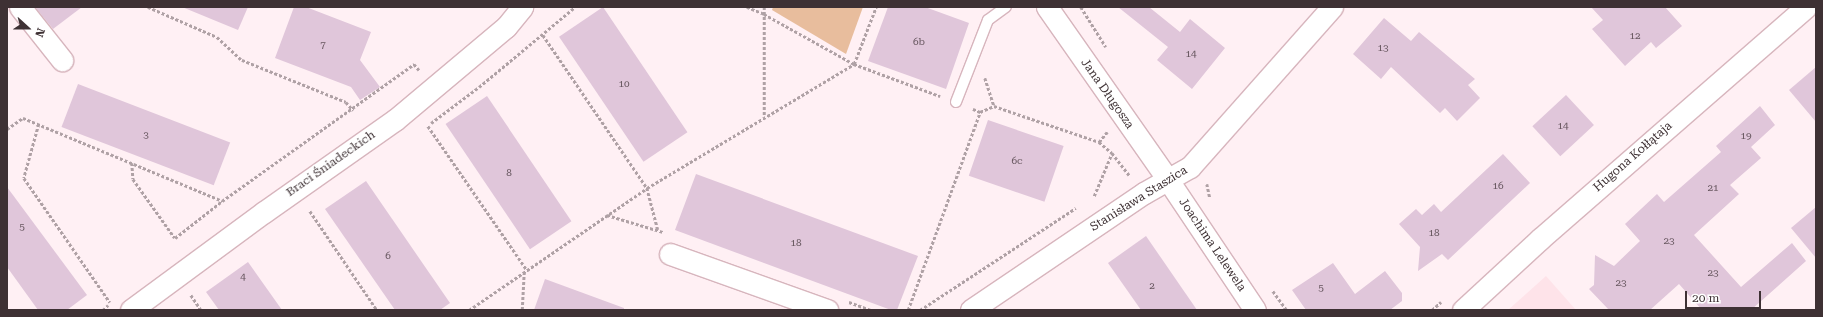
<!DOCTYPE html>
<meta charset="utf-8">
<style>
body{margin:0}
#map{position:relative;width:1823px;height:317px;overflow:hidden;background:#fff0f4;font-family:"Roboto Serif",serif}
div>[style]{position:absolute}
.built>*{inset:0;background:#fee3e9}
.green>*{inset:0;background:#e8bd9d}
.building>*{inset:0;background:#e0c6da;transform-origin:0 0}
.path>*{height:2.5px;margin-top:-1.25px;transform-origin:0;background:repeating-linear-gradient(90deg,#afa1a5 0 3px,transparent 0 5px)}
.roads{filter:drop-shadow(1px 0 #d7b5bd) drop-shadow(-1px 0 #d7b5bd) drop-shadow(0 1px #d7b5bd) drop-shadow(0 -1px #d7b5bd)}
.service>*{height:10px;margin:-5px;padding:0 5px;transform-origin:5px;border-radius:5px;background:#fff}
.minor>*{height:21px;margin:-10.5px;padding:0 10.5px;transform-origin:10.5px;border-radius:10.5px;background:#fff}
span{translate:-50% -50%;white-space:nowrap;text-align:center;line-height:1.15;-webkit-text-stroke:3.5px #fff;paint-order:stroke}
.number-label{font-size:10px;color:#66565e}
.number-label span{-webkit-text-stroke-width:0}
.street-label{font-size:12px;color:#3e3134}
.frame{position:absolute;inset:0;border:8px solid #3e3134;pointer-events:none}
.north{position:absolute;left:8px;top:8px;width:40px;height:40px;-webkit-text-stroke:3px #fff;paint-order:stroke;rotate:111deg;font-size:11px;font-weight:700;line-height:16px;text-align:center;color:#3e3134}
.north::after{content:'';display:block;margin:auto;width:14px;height:18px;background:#3e3134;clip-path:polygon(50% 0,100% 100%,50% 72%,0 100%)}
.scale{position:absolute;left:1685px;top:291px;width:76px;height:18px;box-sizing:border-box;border:2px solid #3e3134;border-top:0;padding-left:5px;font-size:12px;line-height:14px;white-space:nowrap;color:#3e3134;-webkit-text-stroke:3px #fff;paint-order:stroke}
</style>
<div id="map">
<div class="built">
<div style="clip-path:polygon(1546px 276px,1576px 310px,1508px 310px)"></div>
</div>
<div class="green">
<div style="clip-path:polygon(773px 7px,863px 7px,846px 54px,772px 10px)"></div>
</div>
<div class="building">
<div style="clip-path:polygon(35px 7px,82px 7px,53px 29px)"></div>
<div style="clip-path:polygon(182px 7px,248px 7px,238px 30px)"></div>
<div style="clip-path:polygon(294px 7px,306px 7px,371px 32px,360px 60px,380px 87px,360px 100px,351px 87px,275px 58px)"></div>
<div style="left:603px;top:7px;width:151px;height:53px;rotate:56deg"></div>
<div style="clip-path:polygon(888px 7px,925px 7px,969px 23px,946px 89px,868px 61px)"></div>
<div style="clip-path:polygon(1118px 7px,1149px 7px,1180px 32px,1190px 19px,1225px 48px,1192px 89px,1157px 60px,1168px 47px)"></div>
<div style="clip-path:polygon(1591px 7px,1665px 7px,1682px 26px,1656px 48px,1651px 42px,1625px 66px,1592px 29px,1603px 20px)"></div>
<div style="clip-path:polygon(1384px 18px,1411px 41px,1419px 32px,1475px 79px,1468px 85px,1480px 98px,1457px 121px,1445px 108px,1440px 113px,1391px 67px,1381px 79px,1353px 54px)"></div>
<div style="clip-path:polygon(1816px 67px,1816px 122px,1789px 90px)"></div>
<div style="left:78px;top:84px;width:163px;height:46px;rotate:21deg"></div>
<div style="left:1566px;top:95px;width:41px;height:46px;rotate:47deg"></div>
<div style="left:487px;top:96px;width:151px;height:50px;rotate:56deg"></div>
<div style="clip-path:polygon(1760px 106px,1775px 125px,1751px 147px,1761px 158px,1730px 185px,1739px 194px,1694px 235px,1741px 287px,1792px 243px,1806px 261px,1751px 310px,1702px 310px,1679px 284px,1650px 310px,1609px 310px,1589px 289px,1594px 285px,1595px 255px,1614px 266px,1640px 241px,1625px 224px,1657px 194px,1664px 202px,1721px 152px,1716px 146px)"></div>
<div style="left:988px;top:120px;width:80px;height:59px;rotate:19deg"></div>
<div style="clip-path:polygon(1503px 154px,1530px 183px,1448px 260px,1442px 254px,1418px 271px,1420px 247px,1399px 224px,1416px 209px,1422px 215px,1434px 204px,1441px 212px)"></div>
<div style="clip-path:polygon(696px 174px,918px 256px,897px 310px,891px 310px,675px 230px)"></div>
<div style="clip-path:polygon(366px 181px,450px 303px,440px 310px,395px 310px,325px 209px)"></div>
<div style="clip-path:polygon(7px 187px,87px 295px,67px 310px,38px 310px,7px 267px)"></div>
<div style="clip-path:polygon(1816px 207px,1816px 258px,1791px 228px)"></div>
<div style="clip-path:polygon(1146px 236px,1197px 310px,1141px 310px,1108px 263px)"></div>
<div style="clip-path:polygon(248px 262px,282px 310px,219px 310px,206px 292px)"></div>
<div style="clip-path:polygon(1333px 263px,1355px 294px,1385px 271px,1402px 293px,1402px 301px,1390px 310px,1306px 310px,1292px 290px)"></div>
<div style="clip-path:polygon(545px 279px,624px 308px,624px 310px,534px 310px)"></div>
</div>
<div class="path">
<div style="left:148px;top:7px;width:75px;rotate:23.5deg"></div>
<div style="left:217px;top:37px;width:34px;rotate:43deg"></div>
<div style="left:242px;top:60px;width:112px;rotate:22deg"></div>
<div style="left:346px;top:102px;width:11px;rotate:49deg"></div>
<div style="left:747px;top:7px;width:18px;rotate:22deg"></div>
<div style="left:764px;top:14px;width:103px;rotate:29.1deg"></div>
<div style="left:854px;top:64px;width:92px;rotate:20.4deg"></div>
<div style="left:1081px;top:7px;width:47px;rotate:58deg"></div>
<div style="left:543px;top:35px;width:185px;rotate:55.8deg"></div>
<div style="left:647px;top:188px;width:43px;rotate:75.3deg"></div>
<div style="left:985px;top:78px;width:29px;rotate:72deg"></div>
<div style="left:973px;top:109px;width:8px;rotate:23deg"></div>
<div style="left:980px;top:112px;width:15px;rotate:-23deg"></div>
<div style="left:994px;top:106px;width:111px;rotate:18.9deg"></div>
<div style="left:1099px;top:142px;width:17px;rotate:40deg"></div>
<div style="left:1112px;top:153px;width:28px;rotate:52deg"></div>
<div style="left:764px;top:115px;width:108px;rotate:-90deg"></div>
<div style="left:431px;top:123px;width:60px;rotate:-36.9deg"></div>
<div style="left:479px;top:87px;width:125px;rotate:-39.8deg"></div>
<div style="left:39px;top:124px;width:56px;rotate:105.5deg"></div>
<div style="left:24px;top:178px;width:151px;rotate:55.3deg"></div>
<div style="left:428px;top:126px;width:175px;rotate:55.5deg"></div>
<div style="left:7px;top:129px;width:19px;rotate:-35deg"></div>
<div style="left:23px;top:118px;width:216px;rotate:22.6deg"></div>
<div style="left:1099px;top:142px;width:13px;rotate:-51deg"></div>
<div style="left:132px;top:163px;width:16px;rotate:86deg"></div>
<div style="left:133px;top:179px;width:72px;rotate:54.6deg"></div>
<div style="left:175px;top:238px;width:60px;rotate:-38.2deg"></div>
<div style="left:222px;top:201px;width:236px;rotate:-35.5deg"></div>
<div style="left:414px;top:64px;width:8px;rotate:50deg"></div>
<div style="left:1207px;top:184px;width:14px;rotate:78deg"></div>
<div style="left:1094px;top:196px;width:47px;rotate:-67.3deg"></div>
<div style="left:310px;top:211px;width:120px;rotate:55.9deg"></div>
<div style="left:607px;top:215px;width:59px;rotate:16.9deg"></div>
<div style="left:1273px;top:291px;width:24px;rotate:54deg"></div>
<div style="left:191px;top:295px;width:18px;rotate:56deg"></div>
<div style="left:849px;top:302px;width:23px;rotate:20deg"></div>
<div style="left:103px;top:310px;width:7px;rotate:-45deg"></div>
<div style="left:469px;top:310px;width:216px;rotate:-34.4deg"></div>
<div style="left:647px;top:188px;width:241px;rotate:-30.9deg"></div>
<div style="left:854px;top:64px;width:61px;rotate:-68.9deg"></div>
<div style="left:522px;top:310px;width:37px;rotate:-87deg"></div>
<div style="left:908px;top:310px;width:211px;rotate:-70deg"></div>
<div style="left:920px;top:310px;width:186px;rotate:-33.2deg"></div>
<div style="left:1432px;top:310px;width:12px;rotate:-42deg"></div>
</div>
<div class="roads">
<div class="service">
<div style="left:956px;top:102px;width:88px;rotate:-68.7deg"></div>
<div style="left:988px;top:20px;width:22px;rotate:-36deg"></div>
</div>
<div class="minor">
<div style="left:20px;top:7px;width:68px;rotate:51.6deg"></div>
<div style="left:1047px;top:7px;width:211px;rotate:55deg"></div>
<div style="left:1168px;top:180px;width:156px;rotate:56.2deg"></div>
<div style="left:670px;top:254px;width:167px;rotate:19.6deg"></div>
<div style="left:131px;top:310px;width:165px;rotate:-36.4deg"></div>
<div style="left:264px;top:212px;width:160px;rotate:-35.1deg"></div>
<div style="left:395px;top:120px;width:145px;rotate:-40deg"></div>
<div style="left:506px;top:27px;width:26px;rotate:-51deg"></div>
<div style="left:971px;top:310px;width:209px;rotate:-34.1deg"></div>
<div style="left:1144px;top:193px;width:53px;rotate:-29.5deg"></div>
<div style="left:1190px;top:167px;width:214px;rotate:-48.4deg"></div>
<div style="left:1463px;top:310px;width:105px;rotate:-42.7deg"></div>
<div style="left:1540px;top:239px;width:353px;rotate:-41.1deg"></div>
</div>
</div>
<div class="number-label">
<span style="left:1635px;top:36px">12</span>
<span style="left:919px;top:42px">6b</span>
<span style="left:323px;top:45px">7</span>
<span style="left:1383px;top:48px">13</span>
<span style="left:1191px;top:54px">14</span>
<span style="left:624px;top:84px">10</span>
<span style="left:1563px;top:126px">14</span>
<span style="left:146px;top:135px">3</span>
<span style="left:1746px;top:136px">19</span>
<span style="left:1017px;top:161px">6c</span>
<span style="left:509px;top:173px">8</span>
<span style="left:1498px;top:186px">16</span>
<span style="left:1713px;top:188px">21</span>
<span style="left:22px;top:227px">5</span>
<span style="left:1434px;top:233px">18</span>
<span style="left:1669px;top:241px">23</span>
<span style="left:796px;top:243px">18</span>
<span style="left:388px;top:256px">6</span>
<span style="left:1713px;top:273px">23</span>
<span style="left:243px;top:277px">4</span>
<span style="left:1621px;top:283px">23</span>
<span style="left:1152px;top:286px">2</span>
<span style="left:1321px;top:288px">5</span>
</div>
<div class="street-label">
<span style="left:1107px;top:94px;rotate:55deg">Jana Długosza</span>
<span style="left:1633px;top:157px;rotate:-41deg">Hugona Kołłątaja</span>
<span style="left:331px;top:164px;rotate:-35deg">Braci Śniadeckich</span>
<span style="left:1139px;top:199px;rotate:-32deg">Stanisława Staszica</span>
<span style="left:1212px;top:245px;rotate:56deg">Joachima Lelewela</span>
</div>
<div class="frame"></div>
<div class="north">N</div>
<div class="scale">20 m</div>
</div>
